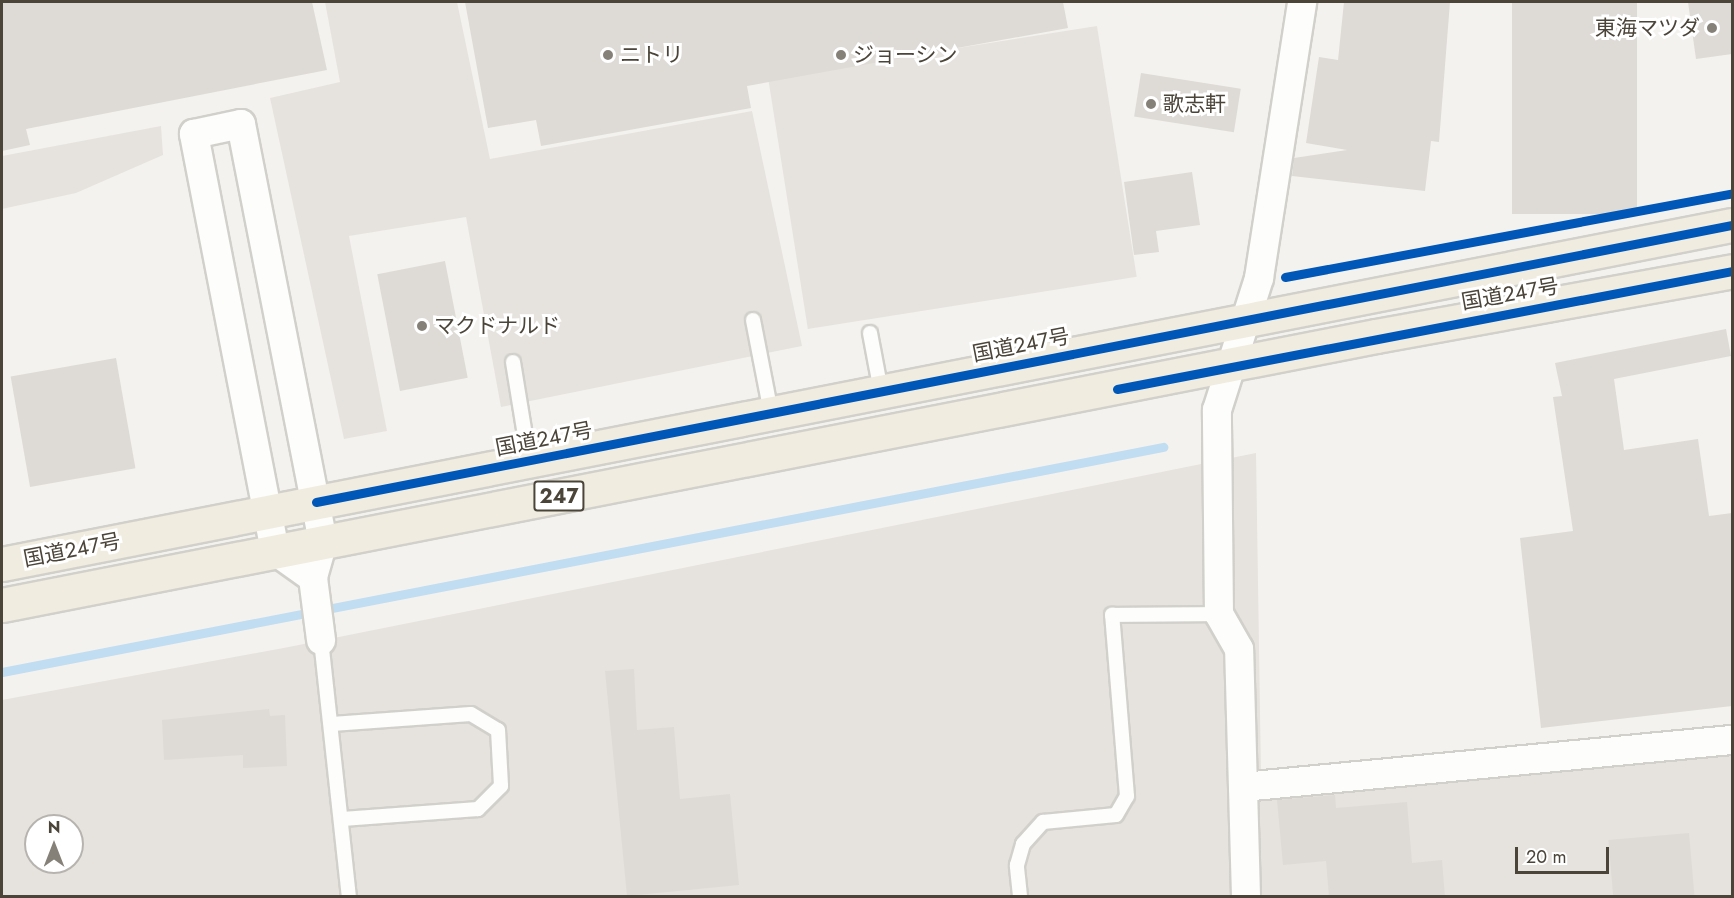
<!DOCTYPE html>
<meta charset="utf-8">
<style>
body{margin:0}
#map{position:relative;width:1734px;height:898px;overflow:hidden;background:#f4f2ee;font-family:Jost,"Noto Sans JP",sans-serif}
div>[style]{position:absolute}
.industrial>*{inset:0;background:#e6e2de}
.parking>*{inset:0;background:#e6e3df;transform-origin:0 0}
.stream>*{height:9px;margin:-4.5px;padding:0 4.5px;transform-origin:4.5px;border-radius:4.5px;background:#c0ddf1}
.building>*{inset:0;background:#dedbd6;transform-origin:0 0}
.roads{filter:drop-shadow(2px 0 #d2d0cb) drop-shadow(-2px 0 #d2d0cb) drop-shadow(0 2px #d2d0cb) drop-shadow(0 -2px #d2d0cb)}
.service>*{height:14px;margin:-7px;padding:0 7px;transform-origin:7px;border-radius:7px;background:#fdfdfc}
.minor>*{height:28px;margin:-14px;padding:0 14px;transform-origin:14px;border-radius:14px;background:#fdfdfc}
.trunk>*{height:33px;margin:-16.5px;padding:0 16.5px;transform-origin:16.5px;border-radius:16.5px;background:#f0ece0}
.cycleway>*{height:9px;margin:-4.5px;padding:0 4.5px;transform-origin:4.5px;border-radius:4.5px;background:#0057b8}
.dots>*{width:16px;height:16px;translate:-50% -50%;box-sizing:border-box;border:3px solid #fff;border-radius:50%}
span{translate:-50% -50%;white-space:nowrap;text-align:center;line-height:1.15;-webkit-text-stroke:6px #fff;paint-order:stroke}
.shield-label span{padding:2px 4px;background:#fff;border:2px solid;border-radius:4px;-webkit-text-stroke-width:0}
.shield-label{font-size:20px;color:#4b4439;font-weight:700}
.poi-label{font-size:21px;color:#4b4439}
.right{translate:-100% -50%;text-align:right}
.left{translate:0 -50%;text-align:left}
.street-label{font-size:21px;color:#4b4439}
.frame{position:absolute;inset:0;border:3px solid #4b4439;pointer-events:none}
.north{position:absolute;left:24px;top:814px;width:60px;height:60px;box-sizing:border-box;background:#fff;border:2px solid #b7b4b0;border-radius:50%;rotate:0deg;font-size:16px;font-weight:700;line-height:24px;text-align:center;color:#4b4439}
.north::after{content:'';display:block;margin:auto;width:21px;height:27px;background:#868178;clip-path:polygon(50% 0,100% 100%,50% 72%,0 100%)}
.scale{position:absolute;left:1515px;top:847px;width:94px;height:27px;box-sizing:border-box;border:3px solid #4b4439;border-top:0;padding-left:8px;font-size:18px;line-height:21px;white-space:nowrap;color:#4b4439;-webkit-text-stroke:4px #fff;paint-order:stroke}
</style>
<div id="map">
<div class="industrial">
<div style="clip-path:polygon(evenodd,1256px 453px,1261px 777px,1732px 732px,1732px 896px,2px 896px,2px 700px,289px 647px,1256px 453px,36px 826px,72px 826px,72px 862px,36px 862px,36px 826px)"></div>
</div>
<div class="parking">
<div style="clip-path:polygon(325px 2px,457px 2px,490px 159px,752px 111px,802px 346px,501px 407px,466px 217px,349px 236px,387px 431px,344px 439px,270px 98px,340px 82px)"></div>
<div style="left:1097px;top:26px;width:254px;height:333px;rotate:81deg"></div>
<div style="clip-path:polygon(161px 126px,163px 155px,76px 193px,2px 209px,2px 156px)"></div>
<div style="clip-path:polygon(1157px 491px,1163px 585px,1080px 588px,1080px 636px,1017px 635px,1011px 694px,760px 719px,750px 567px,1074px 497px)"></div>
<div style="clip-path:polygon(evenodd,154px 710px,170px 889px,83px 896px,2px 896px,2px 723px,154px 710px,36px 826px,72px 826px,72px 862px,36px 862px,36px 826px)"></div>
</div>
<div class="stream">
<div style="left:2px;top:672px;width:1183px;rotate:-10.97deg"></div>
</div>
<div class="building">
<div style="clip-path:polygon(2px 2px,312px 2px,327px 70px,26px 129px,30px 145px,2px 151px)"></div>
<div style="clip-path:polygon(465px 2px,1063px 2px,1068px 28px,747px 86px,751px 108px,541px 146px,536px 120px,488px 128px)"></div>
<div style="clip-path:polygon(1344px 2px,1450px 2px,1439px 142px,1431px 141px,1425px 191px,1292px 176px,1294px 158px,1347px 150px,1306px 143px,1319px 57px,1338px 60px)"></div>
<div style="left:1512px;top:2px;width:125px;height:212px"></div>
<div style="clip-path:polygon(1688px 2px,1732px 2px,1732px 54px,1696px 59px)"></div>
<div style="left:1141px;top:73px;width:101px;height:44px;rotate:9deg"></div>
<div style="clip-path:polygon(1192px 172px,1200px 225px,1156px 231px,1159px 252px,1134px 255px,1124px 182px)"></div>
<div style="left:445px;top:261px;width:119px;height:69px;rotate:79deg"></div>
<div style="clip-path:polygon(1726px 329px,1731px 356px,1614px 379px,1624px 450px,1698px 439px,1709px 516px,1732px 513px,1732px 706px,1541px 728px,1520px 538px,1573px 531px,1553px 397px,1562px 396px,1555px 363px)"></div>
<div style="left:116px;top:358px;width:112px;height:107px;rotate:80deg"></div>
<div style="clip-path:polygon(634px 669px,637px 730px,674px 727px,680px 799px,730px 794px,739px 885px,627px 896px,605px 671px)"></div>
<div style="clip-path:polygon(269px 709px,270px 716px,285px 715px,287px 766px,243px 768px,243px 755px,164px 760px,162px 720px)"></div>
<div style="clip-path:polygon(1335px 795px,1336px 808px,1407px 802px,1412px 863px,1442px 860px,1445px 897px,1329px 897px,1326px 861px,1283px 865px,1277px 800px)"></div>
<div style="left:1689px;top:833px;width:64px;height:81px;rotate:85deg"></div>
</div>
<div class="roads">
<div class="service">
<div style="left:753px;top:320px;width:95px;rotate:79deg"></div>
<div style="left:870px;top:333px;width:59px;rotate:79.3deg"></div>
<div style="left:513px;top:362px;width:99px;rotate:80.7deg"></div>
<div style="left:321px;top:640px;width:258px;rotate:83.8deg"></div>
<div style="left:332px;top:724px;width:139px;rotate:-4.1deg"></div>
<div style="left:471px;top:714px;width:31px;rotate:31deg"></div>
<div style="left:498px;top:730px;width:56px;rotate:86.9deg"></div>
<div style="left:501px;top:786px;width:33px;rotate:135deg"></div>
<div style="left:478px;top:809px;width:136px;rotate:175.8deg"></div>
<div style="left:1020px;top:896px;width:31px;rotate:-96deg"></div>
<div style="left:1017px;top:865px;width:22px;rotate:-74deg"></div>
<div style="left:1023px;top:844px;width:30px;rotate:-48deg"></div>
<div style="left:1043px;top:822px;width:73px;rotate:-5.5deg"></div>
<div style="left:1116px;top:815px;width:22px;rotate:-60deg"></div>
<div style="left:1127px;top:796px;width:182px;rotate:-94.7deg"></div>
<div style="left:1112px;top:615px;width:107px;rotate:-0.5deg"></div>
</div>
<div class="minor">
<div style="left:313px;top:578px;width:47px;rotate:-144.6deg"></div>
<div style="left:275px;top:551px;width:425px;rotate:-101deg"></div>
<div style="left:194px;top:134px;width:48px;rotate:-12deg"></div>
<div style="left:241px;top:124px;width:426px;rotate:78.9deg"></div>
<div style="left:323px;top:542px;width:37px;rotate:106deg"></div>
<div style="left:313px;top:578px;width:63px;rotate:82.6deg"></div>
<div style="left:1243px;top:787px;width:491px;rotate:-5.5deg"></div>
<div style="left:1246px;top:896px;width:247px;rotate:-91.6deg"></div>
<div style="left:1239px;top:649px;width:40px;rotate:-119.7deg"></div>
<div style="left:1219px;top:614px;width:204px;rotate:-90.6deg"></div>
<div style="left:1217px;top:410px;width:139px;rotate:-72.3deg"></div>
<div style="left:1259px;top:278px;width:279px;rotate:-81.1deg"></div>
</div>
<div class="trunk">
<div style="left:2px;top:564px;width:1763px;rotate:-11.09deg"></div>
<div style="left:2px;top:605px;width:1400px;rotate:-11.08deg"></div>
<div style="left:1376px;top:336px;width:362px;rotate:-10.3deg"></div>
</div>
</div>
<div class="cycleway">
<div style="left:1285px;top:277px;width:455px;rotate:-10.6deg"></div>
<div style="left:1117px;top:389px;width:626px;rotate:-10.86deg"></div>
<div style="left:316px;top:502px;width:1443px;rotate:-11.07deg"></div>
</div>
<div class="dots">
<div style="left:1712px;top:28px;background:#868178"></div>
<div style="left:608px;top:55px;background:#868178"></div>
<div style="left:841px;top:55px;background:#868178"></div>
<div style="left:1151px;top:104px;background:#868178"></div>
<div style="left:422px;top:326px;background:#868178"></div>
</div>
<div class="shield-label">
<span style="left:559px;top:496px">247</span>
</div>
<div class="poi-label">
<span class="right" style="left:1700px;top:28px">東海マツダ</span>
<span class="left" style="left:620px;top:55px">ニトリ</span>
<span class="left" style="left:853px;top:55px">ジョーシン</span>
<span class="left" style="left:1163px;top:104px">歌志軒</span>
<span class="left" style="left:434px;top:326px">マクドナルド</span>
</div>
<div class="street-label">
<span style="left:1510px;top:294px;rotate:-10deg">国道247号</span>
<span style="left:1021px;top:345px;rotate:-11deg">国道247号</span>
<span style="left:544px;top:439px;rotate:-11deg">国道247号</span>
<span style="left:72px;top:550px;rotate:-11deg">国道247号</span>
</div>
<div class="frame"></div>
<div class="north">N</div>
<div class="scale">20 m</div>
</div>
